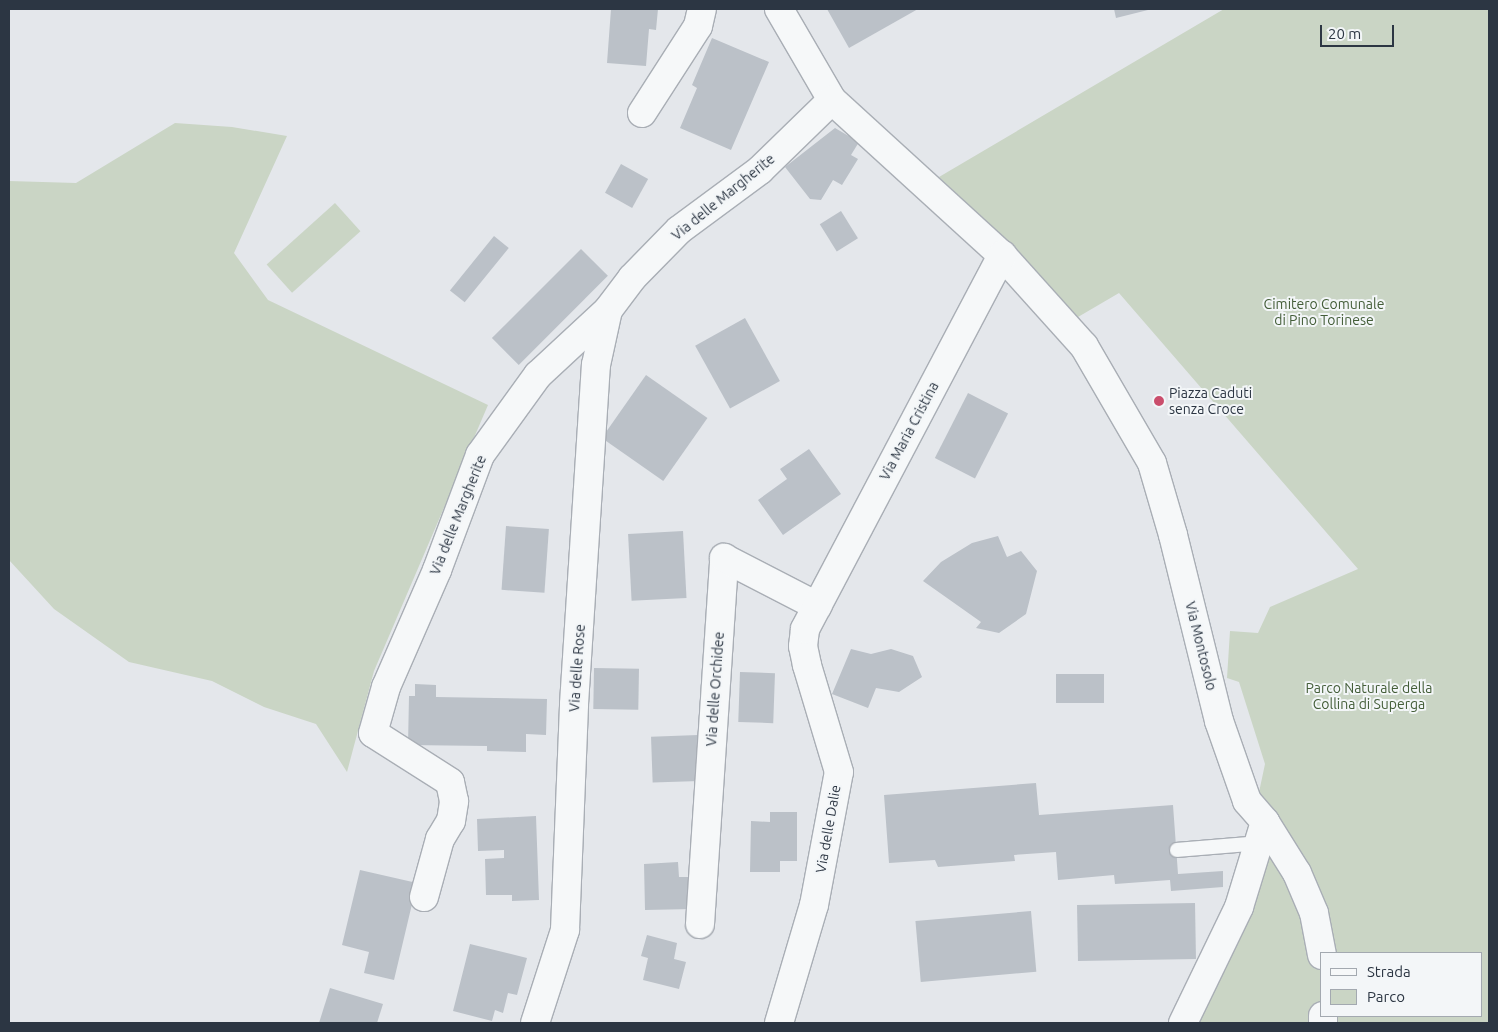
<!DOCTYPE html>
<style>
body{margin:0}
#map{position:relative;width:1498px;height:1032px;overflow:hidden;background:#e4e7eb;font-family:Ubuntu,sans-serif}
div>[style]{position:absolute}
.green>*{inset:0;background:#cad5c5;transform-origin:0 0}
.building>*{inset:0;background:#bbc1c8;transform-origin:0 0}
.roads{filter:drop-shadow(1px 0 #a9aeb5) drop-shadow(-1px 0 #a9aeb5) drop-shadow(0 1px #a9aeb5) drop-shadow(0 -1px #a9aeb5)}
.lane>*{height:14px;margin:-7px;padding:0 7px;transform-origin:7px;border-radius:7px;background:#f6f8f9}
.street>*{height:28px;margin:-14px;padding:0 14px;transform-origin:14px;border-radius:14px;background:#f6f8f9}
.dots>*{width:14px;height:14px;translate:-50% -50%;box-sizing:border-box;border:2px solid #f3f6f8;border-radius:50%}
span{translate:-50% -50%;white-space:nowrap;text-align:center;line-height:1.15;-webkit-text-stroke:4px #f3f6f8;paint-order:stroke}
.street-label{font-size:14px;color:#2c3643}
.park-label{font-size:14px;color:#445e39}
.poi-label{font-size:14px;color:#2c3643}
.left{translate:0 -50%;text-align:left}
.frame{position:absolute;inset:0;border:10px solid #2c3643;pointer-events:none}
.legend{position:absolute;left:1320px;top:952px;width:162px;height:65px;box-sizing:border-box;background:#f3f6f8;border:1px solid #a3a9b0;margin:0;padding:6px 9px;list-style:none;font-size:15px;color:#2c3643}
.legend li{display:flex;align-items:center;gap:10px;height:25px}
.legend b{width:25px;border:1px solid #a3a9b0}
.scale{position:absolute;left:1320px;top:25px;width:74px;height:22px;box-sizing:border-box;border:2px solid #2c3643;border-top:0;padding-left:6px;font-size:15px;line-height:18px;white-space:nowrap;color:#2c3643;-webkit-text-stroke:4px #f3f6f8;paint-order:stroke}
</style>
<div id="map">
<div class="green">
<div style="clip-path:polygon(evenodd,1224px 9px,1489px 9px,1489px 1023px,1183px 1023px,1231px 924px,1265px 764px,1239px 682px,1227px 678px,1230px 631px,1258px 633px,1270px 607px,1358px 569px,1119px 293px,1078px 317px,1011px 245px,939px 177px,1224px 9px,1322px 953px,1482px 953px,1482px 1016px,1322px 1016px,1322px 953px)"></div>
<div style="clip-path:polygon(175px 123px,232px 127px,287px 136px,234px 253px,268px 300px,488px 405px,374px 671px,347px 772px,316px 724px,264px 707px,212px 681px,129px 662px,54px 609px,9px 560px,9px 181px,76px 183px)"></div>
<div style="left:335px;top:203px;width:38px;height:92px;rotate:48deg"></div>
</div>
<div class="building">
<div style="clip-path:polygon(611px 9px,658px 9px,656px 30px,649px 29px,646px 66px,607px 63px)"></div>
<div style="clip-path:polygon(827px 9px,918px 9px,849px 48px)"></div>
<div style="clip-path:polygon(1114px 9px,1152px 9px,1116px 18px)"></div>
<div style="clip-path:polygon(712px 38px,769px 62px,731px 150px,680px 128px,697px 88px,692px 85px)"></div>
<div style="clip-path:polygon(835px 128px,859px 142px,851px 155px,858px 159px,842px 185px,833px 180px,821px 200px,810px 199px,785px 167px)"></div>
<div style="left:621px;top:164px;width:31px;height:33px;rotate:29deg"></div>
<div style="left:841px;top:211px;width:32px;height:25px;rotate:58deg"></div>
<div style="left:494px;top:236px;width:19px;height:70px;rotate:39deg"></div>
<div style="left:581px;top:249px;width:38px;height:126px;rotate:45deg"></div>
<div style="left:745px;top:318px;width:72px;height:57px;rotate:61deg"></div>
<div style="left:646px;top:375px;width:75px;height:77px;rotate:35deg"></div>
<div style="left:968px;top:393px;width:45px;height:73px;rotate:27deg"></div>
<div style="clip-path:polygon(809px 449px,841px 494px,783px 535px,758px 500px,787px 479px,780px 469px)"></div>
<div style="left:506px;top:526px;width:43px;height:64px;rotate:4deg"></div>
<div style="left:683px;top:531px;width:67px;height:55px;rotate:87deg"></div>
<div style="clip-path:polygon(998px 536px,1007px 557px,1021px 551px,1037px 571px,1026px 614px,999px 633px,976px 628px,981px 622px,923px 581px,941px 562px,972px 543px)"></div>
<div style="clip-path:polygon(851px 649px,871px 654px,891px 649px,913px 656px,922px 677px,899px 692px,876px 688px,868px 708px,832px 694px)"></div>
<div style="left:594px;top:668px;width:45px;height:41px;rotate:1deg"></div>
<div style="left:740px;top:672px;width:35px;height:50px;rotate:2deg"></div>
<div style="left:1056px;top:674px;width:48px;height:29px"></div>
<div style="clip-path:polygon(415px 684px,436px 685px,436px 697px,547px 699px,546px 735px,526px 734px,526px 752px,487px 751px,487px 746px,408px 745px,409px 696px,415px 696px)"></div>
<div style="left:698px;top:735px;width:46px;height:47px;rotate:88deg"></div>
<div style="clip-path:polygon(1036px 783px,1039px 815px,1173px 805px,1178px 874px,1223px 871px,1223px 887px,1171px 891px,1170px 880px,1115px 884px,1114px 875px,1058px 880px,1056px 852px,1014px 855px,1015px 861px,938px 867px,935px 860px,889px 863px,884px 795px)"></div>
<div style="clip-path:polygon(770px 812px,797px 812px,797px 861px,780px 861px,780px 872px,750px 872px,751px 821px,770px 822px)"></div>
<div style="clip-path:polygon(536px 816px,539px 900px,512px 901px,512px 895px,486px 895px,485px 859px,504px 858px,504px 850px,478px 851px,477px 819px)"></div>
<div style="clip-path:polygon(678px 862px,679px 877px,692px 877px,693px 909px,645px 910px,644px 864px)"></div>
<div style="clip-path:polygon(360px 870px,417px 883px,394px 980px,364px 973px,369px 952px,342px 945px)"></div>
<div style="left:1195px;top:903px;width:56px;height:118px;rotate:89deg"></div>
<div style="left:1031px;top:911px;width:61px;height:116px;rotate:85deg"></div>
<div style="clip-path:polygon(647px 935px,677px 943px,674px 959px,686px 962px,679px 989px,643px 980px,648px 958px,641px 956px)"></div>
<div style="clip-path:polygon(470px 944px,527px 958px,517px 995px,508px 993px,503px 1013px,495px 1010px,492px 1021px,453px 1011px)"></div>
<div style="clip-path:polygon(330px 988px,383px 1004px,377px 1023px,319px 1023px)"></div>
</div>
<div class="roads">
<div class="lane">
<div style="left:1177px;top:850px;width:83px;rotate:-4.8deg"></div>
</div>
<div class="street">
<div style="left:779px;top:9px;width:105px;rotate:59.8deg"></div>
<div style="left:832px;top:100px;width:230px;rotate:42.4deg"></div>
<div style="left:1002px;top:255px;width:122px;rotate:48deg"></div>
<div style="left:1084px;top:346px;width:135px;rotate:59.8deg"></div>
<div style="left:1152px;top:463px;width:75px;rotate:73.7deg"></div>
<div style="left:1173px;top:535px;width:192px;rotate:76.1deg"></div>
<div style="left:1219px;top:721px;width:85px;rotate:70.7deg"></div>
<div style="left:1247px;top:801px;width:28px;rotate:49deg"></div>
<div style="left:1265px;top:822px;width:60px;rotate:57.9deg"></div>
<div style="left:1297px;top:873px;width:43px;rotate:67deg"></div>
<div style="left:1314px;top:913px;width:43px;rotate:79.2deg"></div>
<div style="left:642px;top:113px;width:103px;rotate:-57.2deg"></div>
<div style="left:698px;top:26px;width:17px;rotate:-77deg"></div>
<div style="left:424px;top:897px;width:60px;rotate:-74.6deg"></div>
<div style="left:440px;top:839px;width:21px;rotate:-59deg"></div>
<div style="left:451px;top:821px;width:20px;rotate:-81deg"></div>
<div style="left:454px;top:801px;width:19px;rotate:-102deg"></div>
<div style="left:450px;top:782px;width:91px;rotate:-147.5deg"></div>
<div style="left:373px;top:733px;width:48px;rotate:-74.2deg"></div>
<div style="left:386px;top:687px;width:128px;rotate:-66.4deg"></div>
<div style="left:437px;top:570px;width:123px;rotate:-69.5deg"></div>
<div style="left:480px;top:455px;width:99px;rotate:-54.1deg"></div>
<div style="left:538px;top:375px;width:96px;rotate:-42.9deg"></div>
<div style="left:608px;top:310px;width:40px;rotate:-53deg"></div>
<div style="left:632px;top:278px;width:67px;rotate:-45.6deg"></div>
<div style="left:679px;top:230px;width:101px;rotate:-36.5deg"></div>
<div style="left:760px;top:170px;width:100px;rotate:-44.2deg"></div>
<div style="left:700px;top:924px;width:367px;rotate:-86.2deg"></div>
<div style="left:724px;top:558px;width:105px;rotate:27.3deg"></div>
<div style="left:535px;top:1023px;width:98px;rotate:-72.1deg"></div>
<div style="left:565px;top:930px;width:226px;rotate:-87.7deg"></div>
<div style="left:574px;top:704px;width:340px;rotate:-86.3deg"></div>
<div style="left:596px;top:365px;width:56px;rotate:-77.7deg"></div>
<div style="left:779px;top:1023px;width:123px;rotate:-73.5deg"></div>
<div style="left:814px;top:905px;width:135px;rotate:-79.4deg"></div>
<div style="left:839px;top:772px;width:112px;rotate:-106.7deg"></div>
<div style="left:807px;top:665px;width:19px;rotate:-102deg"></div>
<div style="left:803px;top:646px;width:17px;rotate:-83deg"></div>
<div style="left:805px;top:629px;width:423px;rotate:-62.2deg"></div>
<div style="left:1183px;top:1023px;width:129px;rotate:-64.2deg"></div>
<div style="left:1239px;top:907px;width:89px;rotate:-73deg"></div>
<div style="left:1323px;top:1023px;width:7px;rotate:-90deg"></div>
</div>
</div>
<div class="dots">
<div style="left:1159px;top:401px;background:#ca4e6c"></div>
</div>
<div class="street-label">
<span style="left:723px;top:197px;rotate:-39deg">Via delle Margherite</span>
<span style="left:909px;top:431px;rotate:-62deg">Via Maria Cristina</span>
<span style="left:458px;top:515px;rotate:-68deg">Via delle Margherite</span>
<span style="left:1201px;top:646px;rotate:76deg">Via Montosolo</span>
<span style="left:577px;top:668px;rotate:-86deg">Via delle Rose</span>
<span style="left:715px;top:689px;rotate:-86deg">Via delle Orchidee</span>
<span style="left:828px;top:829px;rotate:-80deg">Via delle Dalie</span>
</div>
<div class="park-label">
<span style="left:1324px;top:312px">Cimitero Comunale<br>di Pino Torinese</span>
<span style="left:1369px;top:696px">Parco Naturale della<br>Collina di Superga</span>
</div>
<div class="poi-label">
<span class="left" style="left:1169px;top:401px">Piazza Caduti<br>senza Croce</span>
</div>
<div class="frame"></div>
<ul class="legend">
<li><b style="height:6px;background:#f6f8f9"></b>Strada</li>
<li><b style="height:14px;background:#cad5c5"></b>Parco</li>
</ul>
<div class="scale">20 m</div>
</div>
